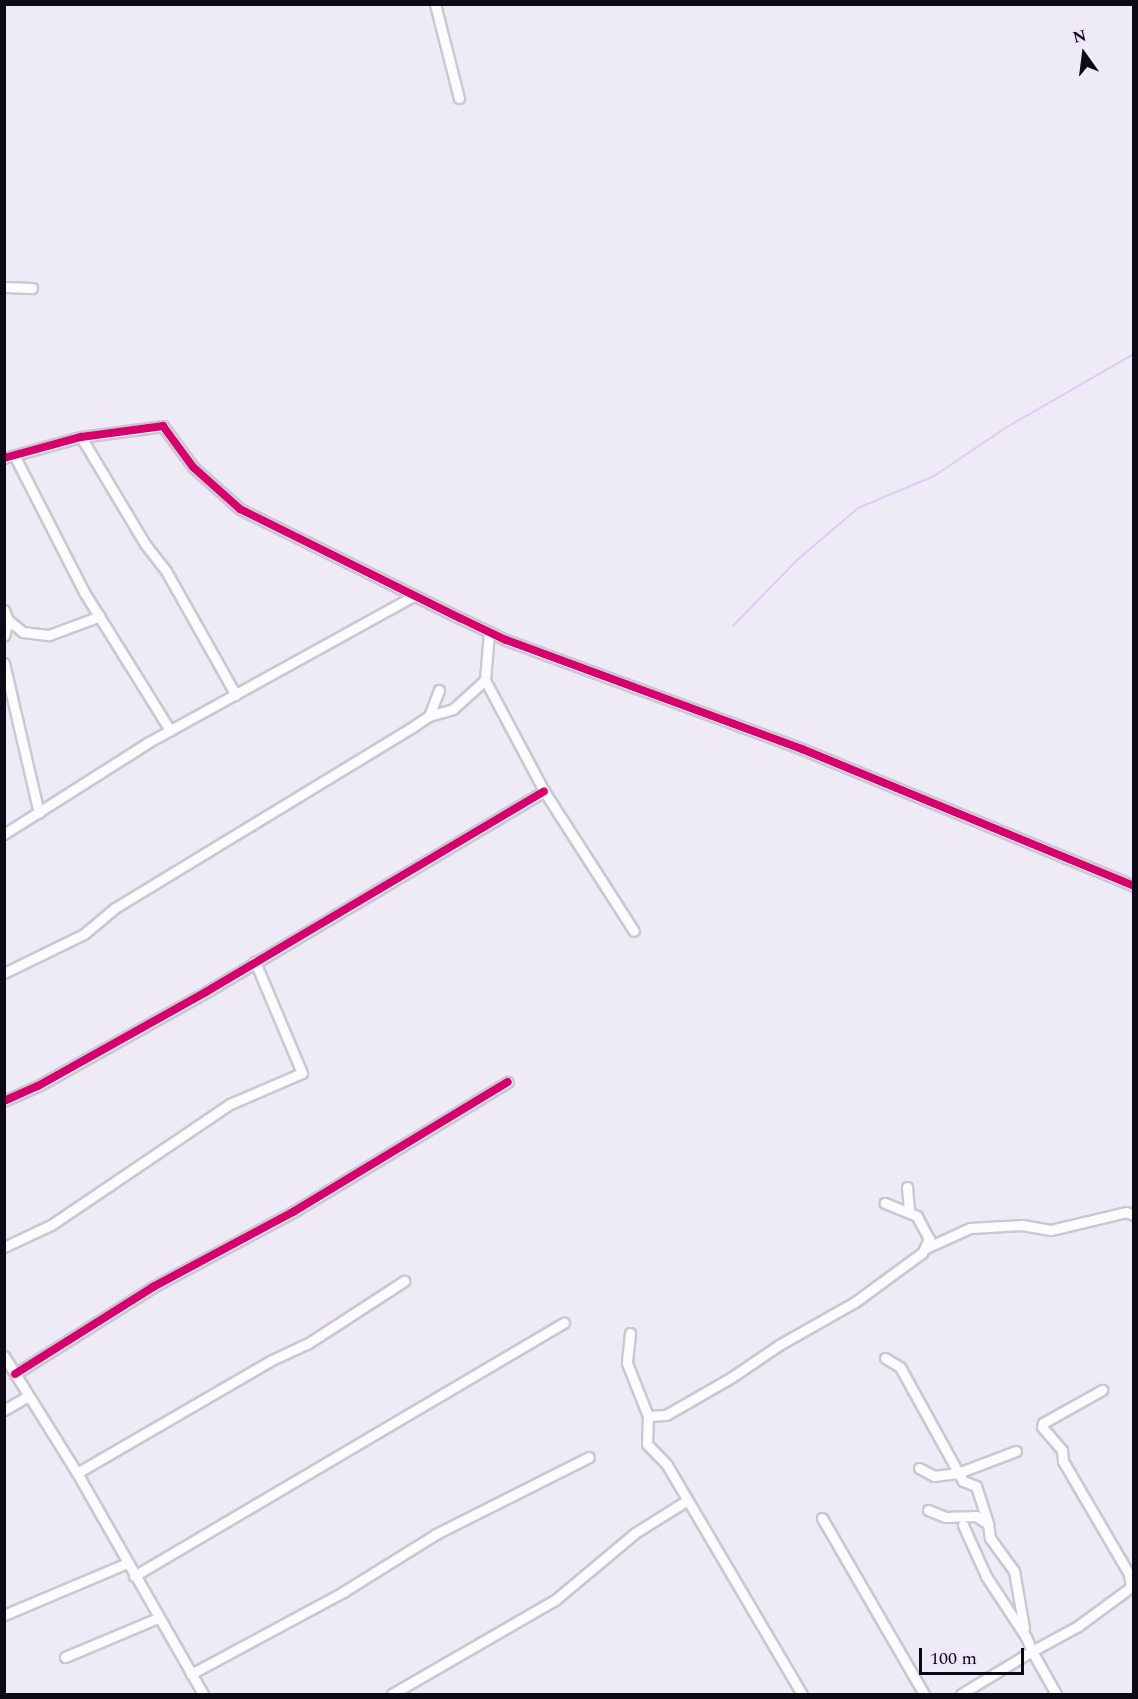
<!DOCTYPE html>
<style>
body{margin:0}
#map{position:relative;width:1138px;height:1699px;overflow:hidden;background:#eeeaf6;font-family:Spectral,serif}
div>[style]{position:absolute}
.stream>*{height:2px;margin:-1px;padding:0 1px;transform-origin:1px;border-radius:1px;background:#dccff5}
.roads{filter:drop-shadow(2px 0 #cbc7d3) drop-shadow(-2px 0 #cbc7d3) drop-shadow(0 2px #cbc7d3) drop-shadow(0 -2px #cbc7d3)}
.minor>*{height:9px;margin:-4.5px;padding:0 4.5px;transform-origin:4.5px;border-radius:4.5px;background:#fcfcfe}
.cycleway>*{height:8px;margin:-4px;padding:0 4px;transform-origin:4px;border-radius:4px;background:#d6006c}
span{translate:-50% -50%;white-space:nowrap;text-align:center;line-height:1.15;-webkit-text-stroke:6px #ece4fc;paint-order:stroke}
.frame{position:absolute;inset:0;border:6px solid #0e0916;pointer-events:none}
.north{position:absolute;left:1054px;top:24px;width:60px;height:60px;-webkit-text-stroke:4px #ece4fc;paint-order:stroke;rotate:346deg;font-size:16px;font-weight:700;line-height:24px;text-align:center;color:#0e0916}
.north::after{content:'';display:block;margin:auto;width:21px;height:27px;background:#0e0916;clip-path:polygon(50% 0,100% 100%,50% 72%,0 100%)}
.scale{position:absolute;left:919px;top:1648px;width:105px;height:27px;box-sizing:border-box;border:3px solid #0e0916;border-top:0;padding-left:8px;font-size:18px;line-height:21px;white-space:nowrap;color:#0e0916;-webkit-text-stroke:4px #ece4fc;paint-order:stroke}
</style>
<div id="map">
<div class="stream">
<div style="left:733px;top:626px;width:92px;rotate:-45.9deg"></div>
<div style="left:797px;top:560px;width:80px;rotate:-40.4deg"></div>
<div style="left:858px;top:508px;width:82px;rotate:-22.8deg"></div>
<div style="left:934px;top:476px;width:88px;rotate:-33.9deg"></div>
<div style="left:1007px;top:427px;width:146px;rotate:-29.9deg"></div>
</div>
<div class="roads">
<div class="minor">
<div style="left:435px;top:4px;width:97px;rotate:75.7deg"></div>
<div style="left:4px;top:287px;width:28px;rotate:2deg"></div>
<div style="left:81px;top:437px;width:125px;rotate:59.1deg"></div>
<div style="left:145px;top:544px;width:34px;rotate:52deg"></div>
<div style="left:166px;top:571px;width:142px;rotate:60.6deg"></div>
<div style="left:14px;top:455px;width:154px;rotate:62.9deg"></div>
<div style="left:84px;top:592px;width:163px;rotate:58.1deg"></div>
<div style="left:4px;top:458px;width:80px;rotate:-15.3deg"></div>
<div style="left:81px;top:437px;width:83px;rotate:-7.6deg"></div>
<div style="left:163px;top:426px;width:51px;rotate:53.8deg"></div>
<div style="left:193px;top:467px;width:63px;rotate:41.8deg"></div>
<div style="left:240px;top:509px;width:246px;rotate:26.4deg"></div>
<div style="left:460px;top:618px;width:51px;rotate:25.6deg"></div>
<div style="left:506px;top:640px;width:315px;rotate:20.2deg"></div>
<div style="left:802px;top:749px;width:359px;rotate:22.4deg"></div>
<div style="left:4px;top:610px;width:11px;rotate:68deg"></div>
<div style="left:8px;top:620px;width:16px;rotate:104deg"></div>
<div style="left:8px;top:620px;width:19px;rotate:39deg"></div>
<div style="left:23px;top:632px;width:26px;rotate:7deg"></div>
<div style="left:49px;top:635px;width:54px;rotate:-20.4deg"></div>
<div style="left:489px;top:632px;width:48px;rotate:94.8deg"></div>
<div style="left:485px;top:680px;width:126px;rotate:62deg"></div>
<div style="left:544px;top:791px;width:166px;rotate:57.3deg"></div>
<div style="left:4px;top:663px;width:154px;rotate:76.9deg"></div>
<div style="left:429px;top:716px;width:25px;rotate:-16deg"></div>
<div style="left:453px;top:709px;width:43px;rotate:-42.2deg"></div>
<div style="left:4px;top:834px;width:172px;rotate:-32.4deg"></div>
<div style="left:149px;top:742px;width:302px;rotate:-28.9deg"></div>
<div style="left:4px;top:973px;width:89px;rotate:-26deg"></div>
<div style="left:84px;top:934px;width:40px;rotate:-40deg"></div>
<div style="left:115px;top:908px;width:350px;rotate:-31.3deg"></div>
<div style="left:414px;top:726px;width:18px;rotate:-34deg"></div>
<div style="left:429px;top:716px;width:28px;rotate:-69deg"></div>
<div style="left:4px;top:1101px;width:37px;rotate:-24deg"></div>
<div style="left:38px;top:1086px;width:193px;rotate:-29.2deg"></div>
<div style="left:206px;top:992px;width:393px;rotate:-30.7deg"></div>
<div style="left:907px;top:1187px;width:23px;rotate:85deg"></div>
<div style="left:4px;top:1247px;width:52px;rotate:-25.1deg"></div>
<div style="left:51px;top:1225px;width:216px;rotate:-34.1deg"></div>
<div style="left:230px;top:1104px;width:78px;rotate:-23.3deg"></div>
<div style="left:302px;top:1073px;width:121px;rotate:-112.9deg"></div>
<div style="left:926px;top:1248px;width:48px;rotate:-24.4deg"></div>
<div style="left:970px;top:1228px;width:52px;rotate:-3.3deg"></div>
<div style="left:1022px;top:1225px;width:29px;rotate:10deg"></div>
<div style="left:1051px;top:1230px;width:77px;rotate:-13.5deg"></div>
<div style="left:1126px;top:1212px;width:9px;rotate:21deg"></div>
<div style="left:630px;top:1333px;width:30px;rotate:96deg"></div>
<div style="left:627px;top:1363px;width:57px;rotate:68.4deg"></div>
<div style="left:648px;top:1416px;width:28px;rotate:92deg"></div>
<div style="left:647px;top:1444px;width:29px;rotate:46deg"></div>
<div style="left:667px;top:1465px;width:266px;rotate:59.5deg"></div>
<div style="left:4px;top:1356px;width:138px;rotate:58deg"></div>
<div style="left:77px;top:1473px;width:254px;rotate:60.3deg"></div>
<div style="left:885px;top:1358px;width:17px;rotate:31deg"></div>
<div style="left:900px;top:1367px;width:130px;rotate:61.1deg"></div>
<div style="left:963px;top:1481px;width:14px;rotate:21deg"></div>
<div style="left:976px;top:1486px;width:40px;rotate:72deg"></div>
<div style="left:15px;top:1374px;width:163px;rotate:-32.2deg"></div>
<div style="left:153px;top:1287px;width:159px;rotate:-28.2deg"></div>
<div style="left:293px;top:1212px;width:251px;rotate:-31.2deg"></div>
<div style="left:4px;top:1410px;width:28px;rotate:-30deg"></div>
<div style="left:648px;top:1416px;width:18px;rotate:-3deg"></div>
<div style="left:666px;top:1415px;width:76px;rotate:-29.9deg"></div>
<div style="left:732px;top:1377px;width:57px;rotate:-34.2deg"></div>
<div style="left:779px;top:1345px;width:87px;rotate:-29.5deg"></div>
<div style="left:855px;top:1302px;width:83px;rotate:-36.2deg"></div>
<div style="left:922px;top:1253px;width:16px;rotate:-63deg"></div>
<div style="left:929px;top:1239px;width:26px;rotate:-118deg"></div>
<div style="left:917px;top:1216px;width:35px;rotate:-158deg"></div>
<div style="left:919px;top:1468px;width:17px;rotate:28deg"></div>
<div style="left:934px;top:1476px;width:24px;rotate:-7deg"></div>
<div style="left:958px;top:1473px;width:62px;rotate:-20.8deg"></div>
<div style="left:77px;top:1473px;width:225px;rotate:-30.1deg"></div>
<div style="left:272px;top:1360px;width:38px;rotate:-25deg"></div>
<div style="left:307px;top:1344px;width:116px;rotate:-33deg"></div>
<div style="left:928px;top:1510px;width:18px;rotate:22deg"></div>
<div style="left:945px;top:1517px;width:31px;rotate:-2deg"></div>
<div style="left:976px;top:1516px;width:14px;rotate:34deg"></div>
<div style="left:988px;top:1524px;width:14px;rotate:82deg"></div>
<div style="left:990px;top:1538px;width:41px;rotate:54deg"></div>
<div style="left:1014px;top:1571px;width:58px;rotate:80deg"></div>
<div style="left:822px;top:1518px;width:203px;rotate:59.9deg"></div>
<div style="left:134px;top:1576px;width:499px;rotate:-30.5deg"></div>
<div style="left:4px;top:1615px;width:134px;rotate:-22.9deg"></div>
<div style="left:65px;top:1657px;width:101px;rotate:-22.8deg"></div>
<div style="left:191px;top:1674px;width:173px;rotate:-28.3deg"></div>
<div style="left:343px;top:1592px;width:110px;rotate:-31.9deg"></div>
<div style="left:436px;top:1534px;width:171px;rotate:-26.7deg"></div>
<div style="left:392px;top:1694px;width:188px;rotate:-30deg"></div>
<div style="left:555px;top:1600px;width:104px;rotate:-39.9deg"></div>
<div style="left:635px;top:1533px;width:60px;rotate:-32.1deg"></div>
<div style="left:961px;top:1694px;width:83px;rotate:-31.2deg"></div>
<div style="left:1032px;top:1651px;width:15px;rotate:-113deg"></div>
<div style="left:1026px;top:1637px;width:73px;rotate:-123.3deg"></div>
<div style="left:986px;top:1576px;width:56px;rotate:-114.3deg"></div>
<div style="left:1056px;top:1694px;width:49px;rotate:-119.2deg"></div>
<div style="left:1032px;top:1651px;width:52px;rotate:-28.5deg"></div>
<div style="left:1078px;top:1626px;width:66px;rotate:-36.3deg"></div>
<div style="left:1131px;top:1587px;width:13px;rotate:-99deg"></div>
<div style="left:1129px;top:1574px;width:131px;rotate:-120.3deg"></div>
<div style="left:1063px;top:1461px;width:11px;rotate:-95deg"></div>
<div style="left:1062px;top:1450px;width:30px;rotate:-131deg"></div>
<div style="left:1042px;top:1427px;width:4px;rotate:-76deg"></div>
<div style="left:1043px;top:1423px;width:68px;rotate:-29.2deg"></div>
</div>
</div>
<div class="cycleway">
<div style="left:4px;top:458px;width:80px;rotate:-15.3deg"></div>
<div style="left:81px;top:437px;width:83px;rotate:-7.6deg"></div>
<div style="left:163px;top:426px;width:51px;rotate:53.8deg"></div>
<div style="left:193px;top:467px;width:63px;rotate:41.8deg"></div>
<div style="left:240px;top:509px;width:246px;rotate:26.4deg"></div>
<div style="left:460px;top:618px;width:51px;rotate:25.6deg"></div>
<div style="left:506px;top:640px;width:315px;rotate:20.2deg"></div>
<div style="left:802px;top:749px;width:359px;rotate:22.4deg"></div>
<div style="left:4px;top:1101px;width:37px;rotate:-24deg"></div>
<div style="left:38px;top:1086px;width:193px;rotate:-29.2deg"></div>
<div style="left:206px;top:992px;width:393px;rotate:-30.7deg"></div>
<div style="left:15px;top:1374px;width:163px;rotate:-32.2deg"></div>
<div style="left:153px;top:1287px;width:159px;rotate:-28.2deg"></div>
<div style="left:293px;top:1212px;width:251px;rotate:-31.2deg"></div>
</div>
<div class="frame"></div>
<div class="north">N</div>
<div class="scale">100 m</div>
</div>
